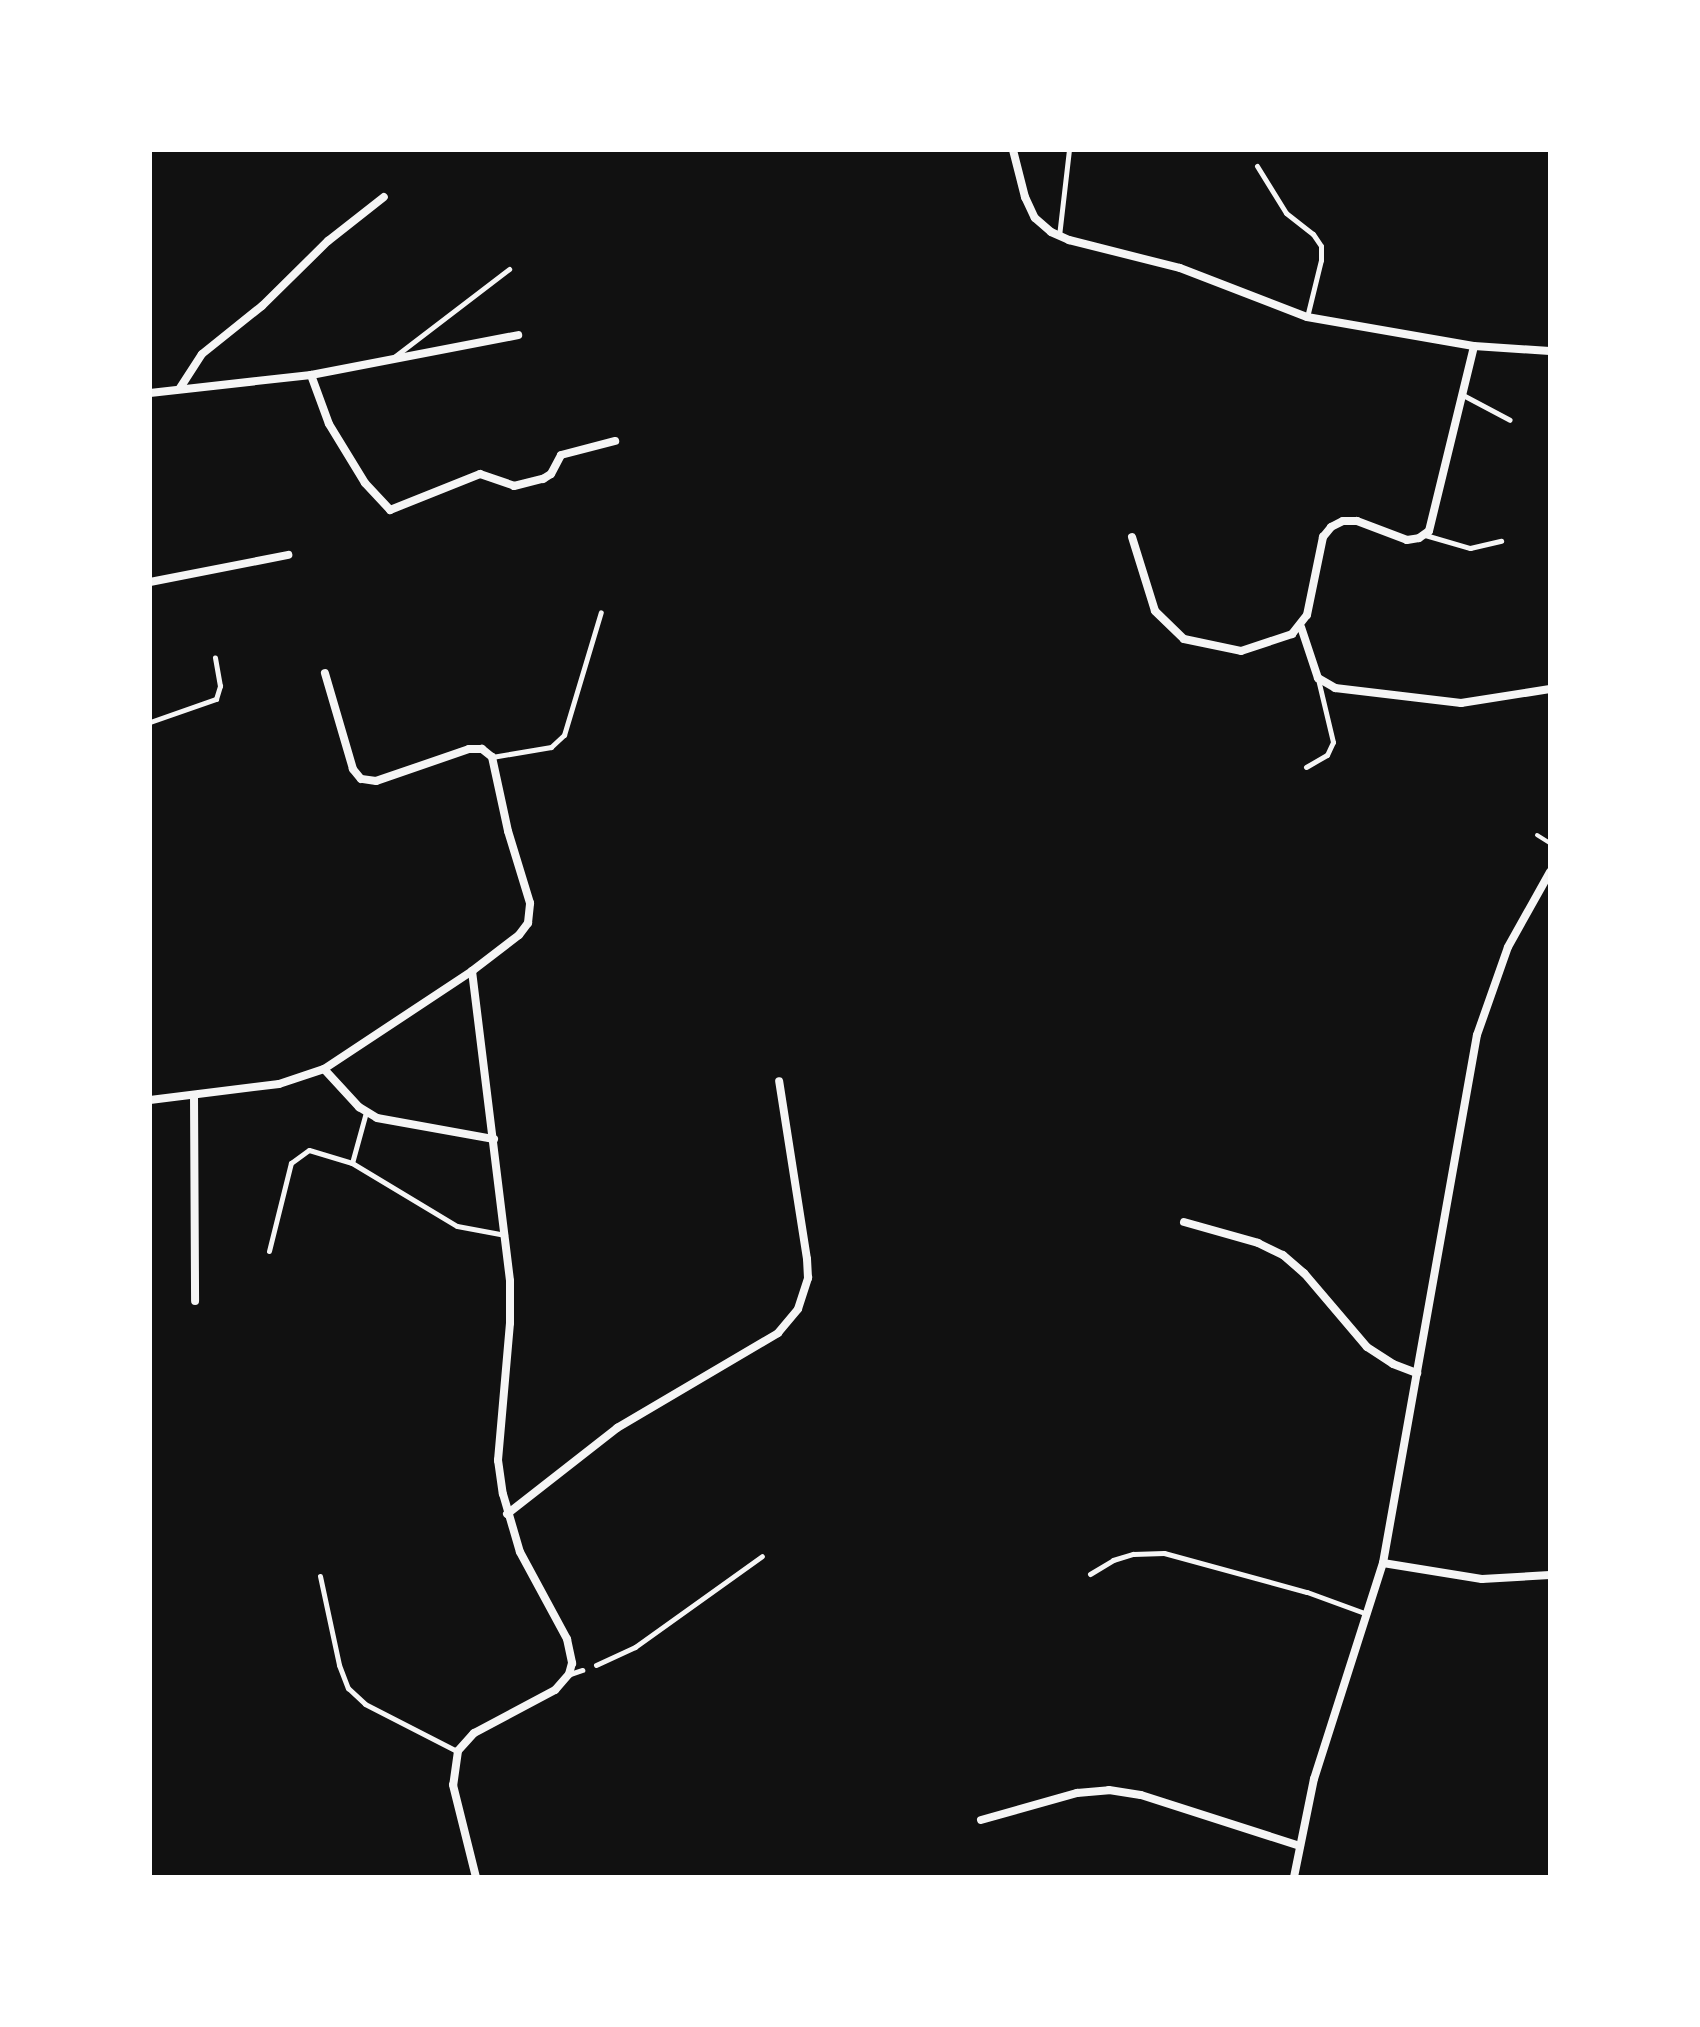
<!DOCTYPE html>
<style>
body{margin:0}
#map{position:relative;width:1700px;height:2027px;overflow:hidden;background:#111;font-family:"Work Sans",sans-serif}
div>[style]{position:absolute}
.path>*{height:4px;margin:-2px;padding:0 2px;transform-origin:2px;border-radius:2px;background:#f5f5f5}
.service>*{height:5px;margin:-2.5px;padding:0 2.5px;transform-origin:2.5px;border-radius:2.5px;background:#f5f5f5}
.minor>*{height:8px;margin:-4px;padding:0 4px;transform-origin:4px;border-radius:4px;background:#f5f5f5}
span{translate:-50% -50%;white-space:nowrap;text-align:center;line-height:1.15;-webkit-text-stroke:6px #fff;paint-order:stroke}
.frame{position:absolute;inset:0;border:152px solid #fff;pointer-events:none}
</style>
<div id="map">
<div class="path">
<div style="left:1537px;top:835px;width:15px;rotate:32deg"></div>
</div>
<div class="service">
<div style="left:1257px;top:166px;width:55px;rotate:58.3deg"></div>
<div style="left:1286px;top:213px;width:34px;rotate:38deg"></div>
<div style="left:1313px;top:234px;width:14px;rotate:56deg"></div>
<div style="left:1321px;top:246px;width:14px;rotate:90deg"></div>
<div style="left:1321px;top:260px;width:59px;rotate:103.8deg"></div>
<div style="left:1059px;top:236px;width:87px;rotate:-83.4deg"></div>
<div style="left:394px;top:357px;width:145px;rotate:-37.4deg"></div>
<div style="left:1461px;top:394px;width:55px;rotate:28deg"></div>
<div style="left:1425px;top:535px;width:47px;rotate:16.1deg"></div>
<div style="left:1470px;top:548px;width:32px;rotate:-13deg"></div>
<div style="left:150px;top:722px;width:70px;rotate:-19.2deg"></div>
<div style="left:216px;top:699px;width:14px;rotate:-73deg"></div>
<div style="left:220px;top:686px;width:29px;rotate:-100deg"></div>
<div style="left:492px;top:757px;width:60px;rotate:-9.6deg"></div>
<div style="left:551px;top:747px;width:18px;rotate:-43deg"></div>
<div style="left:564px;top:735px;width:128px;rotate:-73.3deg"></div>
<div style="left:1306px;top:767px;width:24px;rotate:-30deg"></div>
<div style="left:1327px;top:755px;width:14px;rotate:-65deg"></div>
<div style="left:1333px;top:742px;width:65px;rotate:-103.4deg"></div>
<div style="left:352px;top:1163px;width:53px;rotate:-74.6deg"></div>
<div style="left:269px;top:1251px;width:91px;rotate:-76deg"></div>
<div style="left:291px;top:1163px;width:22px;rotate:-36deg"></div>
<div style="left:309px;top:1150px;width:45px;rotate:16.8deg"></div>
<div style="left:352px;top:1163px;width:122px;rotate:31deg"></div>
<div style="left:457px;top:1226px;width:49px;rotate:10.6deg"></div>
<div style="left:1090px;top:1574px;width:27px;rotate:-31deg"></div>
<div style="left:1113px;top:1560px;width:21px;rotate:-17deg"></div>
<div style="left:1133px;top:1554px;width:31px;rotate:-2deg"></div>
<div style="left:1164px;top:1553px;width:148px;rotate:15.3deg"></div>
<div style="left:1307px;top:1592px;width:64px;rotate:20.1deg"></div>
<div style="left:320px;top:1576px;width:91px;rotate:77.9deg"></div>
<div style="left:339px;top:1665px;width:25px;rotate:69deg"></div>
<div style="left:348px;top:1688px;width:23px;rotate:43deg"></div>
<div style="left:365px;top:1704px;width:103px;rotate:27.1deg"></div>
<div style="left:596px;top:1665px;width:43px;rotate:-24.8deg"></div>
<div style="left:635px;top:1647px;width:156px;rotate:-35.6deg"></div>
<div style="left:570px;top:1674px;width:13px;rotate:-18deg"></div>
</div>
<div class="minor">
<div style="left:1013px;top:150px;width:49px;rotate:75.7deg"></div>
<div style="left:1025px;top:197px;width:23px;rotate:65deg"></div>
<div style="left:1035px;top:218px;width:21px;rotate:41deg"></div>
<div style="left:1051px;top:232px;width:20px;rotate:24deg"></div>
<div style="left:1069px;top:240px;width:114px;rotate:14.2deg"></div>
<div style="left:1180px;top:268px;width:136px;rotate:21.1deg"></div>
<div style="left:1307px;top:317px;width:169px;rotate:9.9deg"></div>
<div style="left:1474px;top:346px;width:76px;rotate:3.8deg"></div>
<div style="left:311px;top:375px;width:52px;rotate:69.8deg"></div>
<div style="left:329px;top:424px;width:69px;rotate:58.6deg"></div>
<div style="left:365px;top:483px;width:37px;rotate:47deg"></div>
<div style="left:390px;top:510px;width:97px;rotate:-21.8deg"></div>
<div style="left:480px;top:474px;width:36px;rotate:19deg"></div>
<div style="left:514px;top:486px;width:30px;rotate:-14deg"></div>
<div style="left:543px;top:479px;width:9px;rotate:-32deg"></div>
<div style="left:551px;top:474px;width:21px;rotate:-62deg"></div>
<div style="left:561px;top:455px;width:56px;rotate:-14.5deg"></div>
<div style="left:180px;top:388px;width:40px;rotate:-57.1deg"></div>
<div style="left:202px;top:354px;width:77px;rotate:-38.7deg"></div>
<div style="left:262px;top:306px;width:93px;rotate:-44.6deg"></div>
<div style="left:328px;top:241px;width:71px;rotate:-38.2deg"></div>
<div style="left:150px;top:393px;width:162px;rotate:-6.4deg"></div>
<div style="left:311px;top:375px;width:211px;rotate:-10.9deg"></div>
<div style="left:1132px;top:537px;width:77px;rotate:72.7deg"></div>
<div style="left:1155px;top:611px;width:40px;rotate:44deg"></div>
<div style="left:1184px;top:639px;width:58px;rotate:11.9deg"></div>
<div style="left:1241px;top:651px;width:54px;rotate:-18.4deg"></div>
<div style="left:1292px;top:634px;width:24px;rotate:-52deg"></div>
<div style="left:1307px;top:615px;width:80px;rotate:-78.4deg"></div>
<div style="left:1323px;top:537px;width:13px;rotate:-51deg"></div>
<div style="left:1331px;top:527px;width:13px;rotate:-27deg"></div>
<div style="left:1343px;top:521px;width:14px"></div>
<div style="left:1357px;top:521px;width:53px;rotate:20.8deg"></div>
<div style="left:1407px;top:540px;width:12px;rotate:-9deg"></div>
<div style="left:1419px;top:538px;width:12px;rotate:-35deg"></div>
<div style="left:1429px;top:531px;width:190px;rotate:-76.3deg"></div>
<div style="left:150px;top:582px;width:141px;rotate:-11.1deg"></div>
<div style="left:1301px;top:627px;width:54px;rotate:71.6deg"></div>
<div style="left:1318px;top:678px;width:20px;rotate:30deg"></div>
<div style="left:1335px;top:688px;width:127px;rotate:6.8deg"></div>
<div style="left:1461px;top:703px;width:90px;rotate:-8.9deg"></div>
<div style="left:472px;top:971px;width:312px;rotate:83deg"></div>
<div style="left:510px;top:1281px;width:42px;rotate:90deg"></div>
<div style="left:510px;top:1323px;width:138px;rotate:95deg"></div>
<div style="left:498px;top:1460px;width:34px;rotate:82deg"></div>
<div style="left:503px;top:1494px;width:60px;rotate:73.7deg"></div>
<div style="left:520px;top:1552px;width:99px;rotate:61.6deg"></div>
<div style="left:567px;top:1639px;width:25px;rotate:78deg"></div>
<div style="left:572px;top:1663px;width:11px;rotate:105deg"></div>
<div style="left:569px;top:1674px;width:21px;rotate:131deg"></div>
<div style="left:555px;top:1690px;width:92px;rotate:152deg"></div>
<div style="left:474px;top:1733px;width:24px;rotate:132deg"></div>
<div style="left:458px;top:1751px;width:34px;rotate:98deg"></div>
<div style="left:453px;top:1785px;width:95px;rotate:76deg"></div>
<div style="left:324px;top:1069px;width:52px;rotate:47.4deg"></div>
<div style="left:359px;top:1107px;width:21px;rotate:31deg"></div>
<div style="left:377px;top:1118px;width:119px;rotate:10.2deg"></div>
<div style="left:194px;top:1095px;width:206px;rotate:89.7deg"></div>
<div style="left:150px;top:1100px;width:130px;rotate:-7.1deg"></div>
<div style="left:279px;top:1084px;width:47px;rotate:-18.4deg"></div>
<div style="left:324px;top:1069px;width:178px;rotate:-33.5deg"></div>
<div style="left:472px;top:971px;width:59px;rotate:-37.5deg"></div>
<div style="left:519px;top:935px;width:15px;rotate:-53deg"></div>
<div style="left:528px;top:923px;width:20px;rotate:-84deg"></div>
<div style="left:530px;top:903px;width:75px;rotate:-107deg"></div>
<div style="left:508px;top:831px;width:76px;rotate:-102.2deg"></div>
<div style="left:492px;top:757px;width:13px;rotate:-141deg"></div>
<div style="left:482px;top:749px;width:13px;rotate:180deg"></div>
<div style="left:469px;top:749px;width:98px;rotate:161deg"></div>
<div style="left:376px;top:781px;width:15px;rotate:-172deg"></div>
<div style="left:361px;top:779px;width:13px;rotate:-129deg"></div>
<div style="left:353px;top:769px;width:100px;rotate:-106.3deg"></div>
<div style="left:1184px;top:1222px;width:77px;rotate:15.8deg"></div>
<div style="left:1258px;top:1243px;width:28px;rotate:26deg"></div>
<div style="left:1283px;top:1255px;width:28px;rotate:41deg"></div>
<div style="left:1304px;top:1273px;width:97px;rotate:49.6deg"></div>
<div style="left:1367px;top:1347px;width:31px;rotate:33deg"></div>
<div style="left:1393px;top:1364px;width:26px;rotate:21deg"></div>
<div style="left:507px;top:1514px;width:140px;rotate:-38deg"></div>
<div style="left:617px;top:1428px;width:187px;rotate:-30.5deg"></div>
<div style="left:778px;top:1333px;width:31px;rotate:-50deg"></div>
<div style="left:798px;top:1309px;width:33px;rotate:-72deg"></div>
<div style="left:808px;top:1278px;width:19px;rotate:-93deg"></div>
<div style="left:807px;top:1259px;width:180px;rotate:-98.9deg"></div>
<div style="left:1383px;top:1563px;width:100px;rotate:9.2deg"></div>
<div style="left:1482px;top:1579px;width:68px;rotate:-3.4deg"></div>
<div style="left:981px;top:1820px;width:100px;rotate:-15.7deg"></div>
<div style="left:1077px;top:1793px;width:32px;rotate:-5deg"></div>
<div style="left:1109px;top:1790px;width:32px;rotate:9deg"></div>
<div style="left:1141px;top:1795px;width:167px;rotate:17.8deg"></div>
<div style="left:1294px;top:1877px;width:100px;rotate:-78.5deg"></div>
<div style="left:1314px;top:1779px;width:227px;rotate:-72.3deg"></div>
<div style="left:1383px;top:1563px;width:536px;rotate:-79.91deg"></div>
<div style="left:1477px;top:1035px;width:93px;rotate:-70.6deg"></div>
<div style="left:1508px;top:947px;width:86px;rotate:-60.8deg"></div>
</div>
<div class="frame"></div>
</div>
